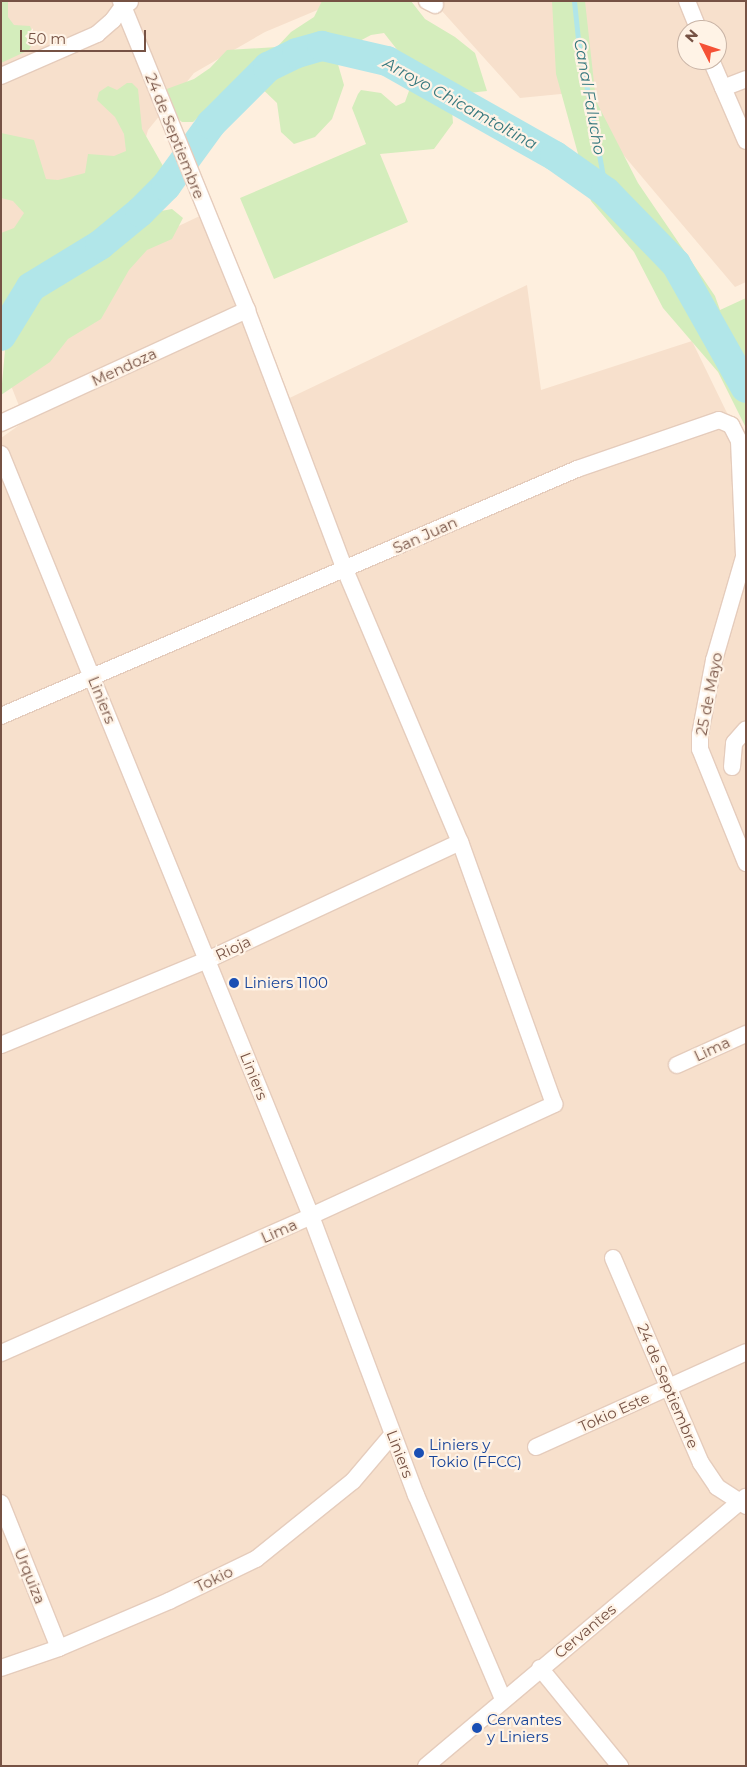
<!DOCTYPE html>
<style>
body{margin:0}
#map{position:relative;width:747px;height:1767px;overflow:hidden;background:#feefde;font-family:Montserrat,sans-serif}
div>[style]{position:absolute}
.residential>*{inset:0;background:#f7e0cc}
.green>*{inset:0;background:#d4edbc}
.stream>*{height:5px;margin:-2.5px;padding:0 2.5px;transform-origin:2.5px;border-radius:2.5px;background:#b1e6e9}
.river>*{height:30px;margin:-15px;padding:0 15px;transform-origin:15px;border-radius:15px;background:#b1e6e9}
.roads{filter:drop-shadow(1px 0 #e5ccbc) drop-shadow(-1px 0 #e5ccbc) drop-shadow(0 1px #e5ccbc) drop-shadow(0 -1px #e5ccbc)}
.minor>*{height:16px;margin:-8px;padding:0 8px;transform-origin:8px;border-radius:8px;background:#fff}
.dots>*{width:14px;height:14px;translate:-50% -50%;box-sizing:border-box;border:2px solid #fff3e6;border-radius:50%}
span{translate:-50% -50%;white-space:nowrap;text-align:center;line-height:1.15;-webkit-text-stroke:4.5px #fff3e6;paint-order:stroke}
.street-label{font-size:15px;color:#765244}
.transit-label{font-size:15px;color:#164399}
.left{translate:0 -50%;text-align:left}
.water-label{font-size:16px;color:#36787e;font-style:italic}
.frame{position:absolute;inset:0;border:2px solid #765244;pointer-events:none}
.north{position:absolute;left:677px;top:20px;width:50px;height:50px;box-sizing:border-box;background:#fff3e6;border:1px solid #c8b3a5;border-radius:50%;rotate:311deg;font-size:14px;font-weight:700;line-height:20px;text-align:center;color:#765244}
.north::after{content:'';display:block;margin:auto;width:18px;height:22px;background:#f55136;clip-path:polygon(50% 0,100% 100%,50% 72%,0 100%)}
.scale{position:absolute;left:20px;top:30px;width:126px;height:22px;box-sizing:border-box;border:2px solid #765244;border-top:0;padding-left:6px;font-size:15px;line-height:18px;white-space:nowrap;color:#765244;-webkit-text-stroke:4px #fff3e6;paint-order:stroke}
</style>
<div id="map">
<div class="residential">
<div style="clip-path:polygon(1px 1px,339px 1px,265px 32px,194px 73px,148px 130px,135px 175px,1px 244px)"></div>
<div style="clip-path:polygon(evenodd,433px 1px,746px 1px,746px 282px,735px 287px,571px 93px,520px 98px,433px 1px,687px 30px,717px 30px,717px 60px,687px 60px,687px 30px)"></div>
<div style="clip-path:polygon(206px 213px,279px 403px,527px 285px,541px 390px,692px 341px,746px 452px,746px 1766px,1px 1766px,1px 438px,25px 421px,10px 383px,124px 252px)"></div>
</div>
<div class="green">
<div style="clip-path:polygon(1px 1px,8px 1px,8px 17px,14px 25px,30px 26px,35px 38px,29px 50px,1px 63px)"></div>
<div style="clip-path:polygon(322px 1px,411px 1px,425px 19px,455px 37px,475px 53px,487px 91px,469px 93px,452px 110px,453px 123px,434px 149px,380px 154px,408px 222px,274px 279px,240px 198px,366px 144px,352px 108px,358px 94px,361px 90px,381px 93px,396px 106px,405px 102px,410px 88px,406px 61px,384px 33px,371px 35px,335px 54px,344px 85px,332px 119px,315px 137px,294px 144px,281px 132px,277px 103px,251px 78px,237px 83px,193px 122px,182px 122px,171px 113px,164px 90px,194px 79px,210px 68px,227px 50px,277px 47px,291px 32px,314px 17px)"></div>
<div style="clip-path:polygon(552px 1px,585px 1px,596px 101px,638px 183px,715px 296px,720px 310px,746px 298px,746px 428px,718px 372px,663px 308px,634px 252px,591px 201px,556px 74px)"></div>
<div style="clip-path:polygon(127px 83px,132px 83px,138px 89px,142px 129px,163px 166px,150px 188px,161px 211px,172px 209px,183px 218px,172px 239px,147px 250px,129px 270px,101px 319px,68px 339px,50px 362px,1px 395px,5px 350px,1px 344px,1px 233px,14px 228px,24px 213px,13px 201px,1px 198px,1px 133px,34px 140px,46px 179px,58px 180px,85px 173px,88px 154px,114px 156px,126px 151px,124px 134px,115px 117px,97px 100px,99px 92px,108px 86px,117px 90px)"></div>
</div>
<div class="stream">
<div style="left:574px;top:1px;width:39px;rotate:84deg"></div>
<div style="left:578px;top:40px;width:155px;rotate:79.6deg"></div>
</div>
<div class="river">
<div style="left:1px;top:336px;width:57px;rotate:-58.5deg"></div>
<div style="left:31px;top:287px;width:81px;rotate:-31.3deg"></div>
<div style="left:100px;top:245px;width:52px;rotate:-39.5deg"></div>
<div style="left:140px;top:212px;width:37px;rotate:-45deg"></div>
<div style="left:166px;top:186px;width:77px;rotate:-54deg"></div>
<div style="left:211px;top:124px;width:81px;rotate:-45deg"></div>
<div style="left:268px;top:67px;width:32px;rotate:-26deg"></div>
<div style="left:297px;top:53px;width:26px;rotate:-16deg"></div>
<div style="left:322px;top:46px;width:67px;rotate:13deg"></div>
<div style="left:387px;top:61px;width:193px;rotate:29.5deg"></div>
<div style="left:555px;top:156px;width:62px;rotate:35.2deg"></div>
<div style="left:606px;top:192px;width:100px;rotate:45.8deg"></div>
<div style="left:676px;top:264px;width:142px;rotate:60.6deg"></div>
</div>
<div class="roads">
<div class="minor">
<div style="left:427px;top:1px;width:9px;rotate:27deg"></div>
<div style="left:687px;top:1px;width:31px;rotate:68deg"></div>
<div style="left:711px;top:60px;width:88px;rotate:66.6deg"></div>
<div style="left:1px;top:76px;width:105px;rotate:-23.6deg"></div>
<div style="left:97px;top:34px;width:21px;rotate:-41deg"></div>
<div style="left:113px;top:20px;width:17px;rotate:-54deg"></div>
<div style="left:123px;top:6px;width:8px;rotate:-30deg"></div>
<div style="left:723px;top:88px;width:25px;rotate:-21deg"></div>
<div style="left:1px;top:423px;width:271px;rotate:-24.7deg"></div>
<div style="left:1px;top:454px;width:823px;rotate:67.86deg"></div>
<div style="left:311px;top:1216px;width:298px;rotate:69.4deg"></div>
<div style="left:416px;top:1495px;width:222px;rotate:66.9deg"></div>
<div style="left:746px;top:550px;width:115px;rotate:106.2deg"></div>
<div style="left:714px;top:660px;width:76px;rotate:100.6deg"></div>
<div style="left:700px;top:735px;width:14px;rotate:90deg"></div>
<div style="left:700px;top:749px;width:123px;rotate:68deg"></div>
<div style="left:1px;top:716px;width:627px;rotate:-23.21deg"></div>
<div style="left:577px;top:469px;width:150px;rotate:-19deg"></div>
<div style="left:719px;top:420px;width:13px;rotate:23deg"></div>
<div style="left:731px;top:425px;width:18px;rotate:63deg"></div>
<div style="left:739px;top:441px;width:113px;rotate:87.5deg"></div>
<div style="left:732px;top:767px;width:24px;rotate:-85deg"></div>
<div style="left:734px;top:743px;width:18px;rotate:-49deg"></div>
<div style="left:1px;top:1045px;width:223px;rotate:-22.4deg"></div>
<div style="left:207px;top:960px;width:279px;rotate:-25deg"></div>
<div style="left:677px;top:1065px;width:76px;rotate:-24.2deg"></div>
<div style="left:613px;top:1258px;width:223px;rotate:66.8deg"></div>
<div style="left:701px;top:1463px;width:29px;rotate:56deg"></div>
<div style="left:717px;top:1487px;width:35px;rotate:33deg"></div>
<div style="left:1px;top:1353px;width:339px;rotate:-23.8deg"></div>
<div style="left:311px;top:1216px;width:268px;rotate:-24.7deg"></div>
<div style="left:554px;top:1104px;width:278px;rotate:-109.7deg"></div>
<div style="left:460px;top:842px;width:295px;rotate:-112.9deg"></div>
<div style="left:345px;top:570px;width:278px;rotate:-110.7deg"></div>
<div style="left:247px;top:310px;width:334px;rotate:-112.2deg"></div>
<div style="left:536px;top:1447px;width:230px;rotate:-24.3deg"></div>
<div style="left:1px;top:1503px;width:156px;rotate:68.2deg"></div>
<div style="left:1px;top:1668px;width:61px;rotate:-19deg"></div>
<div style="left:59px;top:1648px;width:120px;rotate:-23.1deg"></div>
<div style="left:169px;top:1601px;width:97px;rotate:-25.8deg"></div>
<div style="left:256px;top:1559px;width:124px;rotate:-38.8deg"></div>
<div style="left:353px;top:1481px;width:60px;rotate:-49.7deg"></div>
<div style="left:540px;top:1668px;width:127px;rotate:50.8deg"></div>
<div style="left:426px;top:1766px;width:418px;rotate:-40.1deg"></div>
</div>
</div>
<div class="dots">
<div style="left:234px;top:983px;background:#1a4fb4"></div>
<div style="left:419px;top:1453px;background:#1a4fb4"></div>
<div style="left:477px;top:1728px;background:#1a4fb4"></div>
</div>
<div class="street-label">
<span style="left:175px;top:136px;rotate:68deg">24 de Septiembre</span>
<span style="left:124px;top:367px;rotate:-25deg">Mendoza</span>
<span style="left:425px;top:535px;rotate:-24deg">San Juan</span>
<span style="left:709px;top:694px;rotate:-79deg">25 de Mayo</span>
<span style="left:102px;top:700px;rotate:68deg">Liniers</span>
<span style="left:233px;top:948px;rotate:-25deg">Rioja</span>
<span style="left:712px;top:1049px;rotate:-25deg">Lima</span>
<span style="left:254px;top:1076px;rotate:68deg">Liniers</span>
<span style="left:279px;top:1231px;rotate:-24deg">Lima</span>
<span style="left:668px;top:1386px;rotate:67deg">24 de Septiembre</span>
<span style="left:614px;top:1412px;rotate:-24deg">Tokio Este</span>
<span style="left:400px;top:1454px;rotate:69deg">Liniers</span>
<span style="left:30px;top:1576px;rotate:68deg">Urquiza</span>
<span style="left:214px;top:1579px;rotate:-26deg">Tokio</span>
<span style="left:585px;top:1631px;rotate:-40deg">Cervantes</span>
</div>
<div class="transit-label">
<span class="left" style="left:244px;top:983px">Liniers 1100</span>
<span class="left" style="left:429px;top:1453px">Liniers y<br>Tokio (FFCC)</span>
<span class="left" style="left:487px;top:1728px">Cervantes<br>y Liniers</span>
</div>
<div class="water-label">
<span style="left:589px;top:97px;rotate:80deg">Canal Falucho</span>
<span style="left:460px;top:104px;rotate:29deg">Arroyo Chicamtoltina</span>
</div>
<div class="frame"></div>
<div class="north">N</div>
<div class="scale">50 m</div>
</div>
